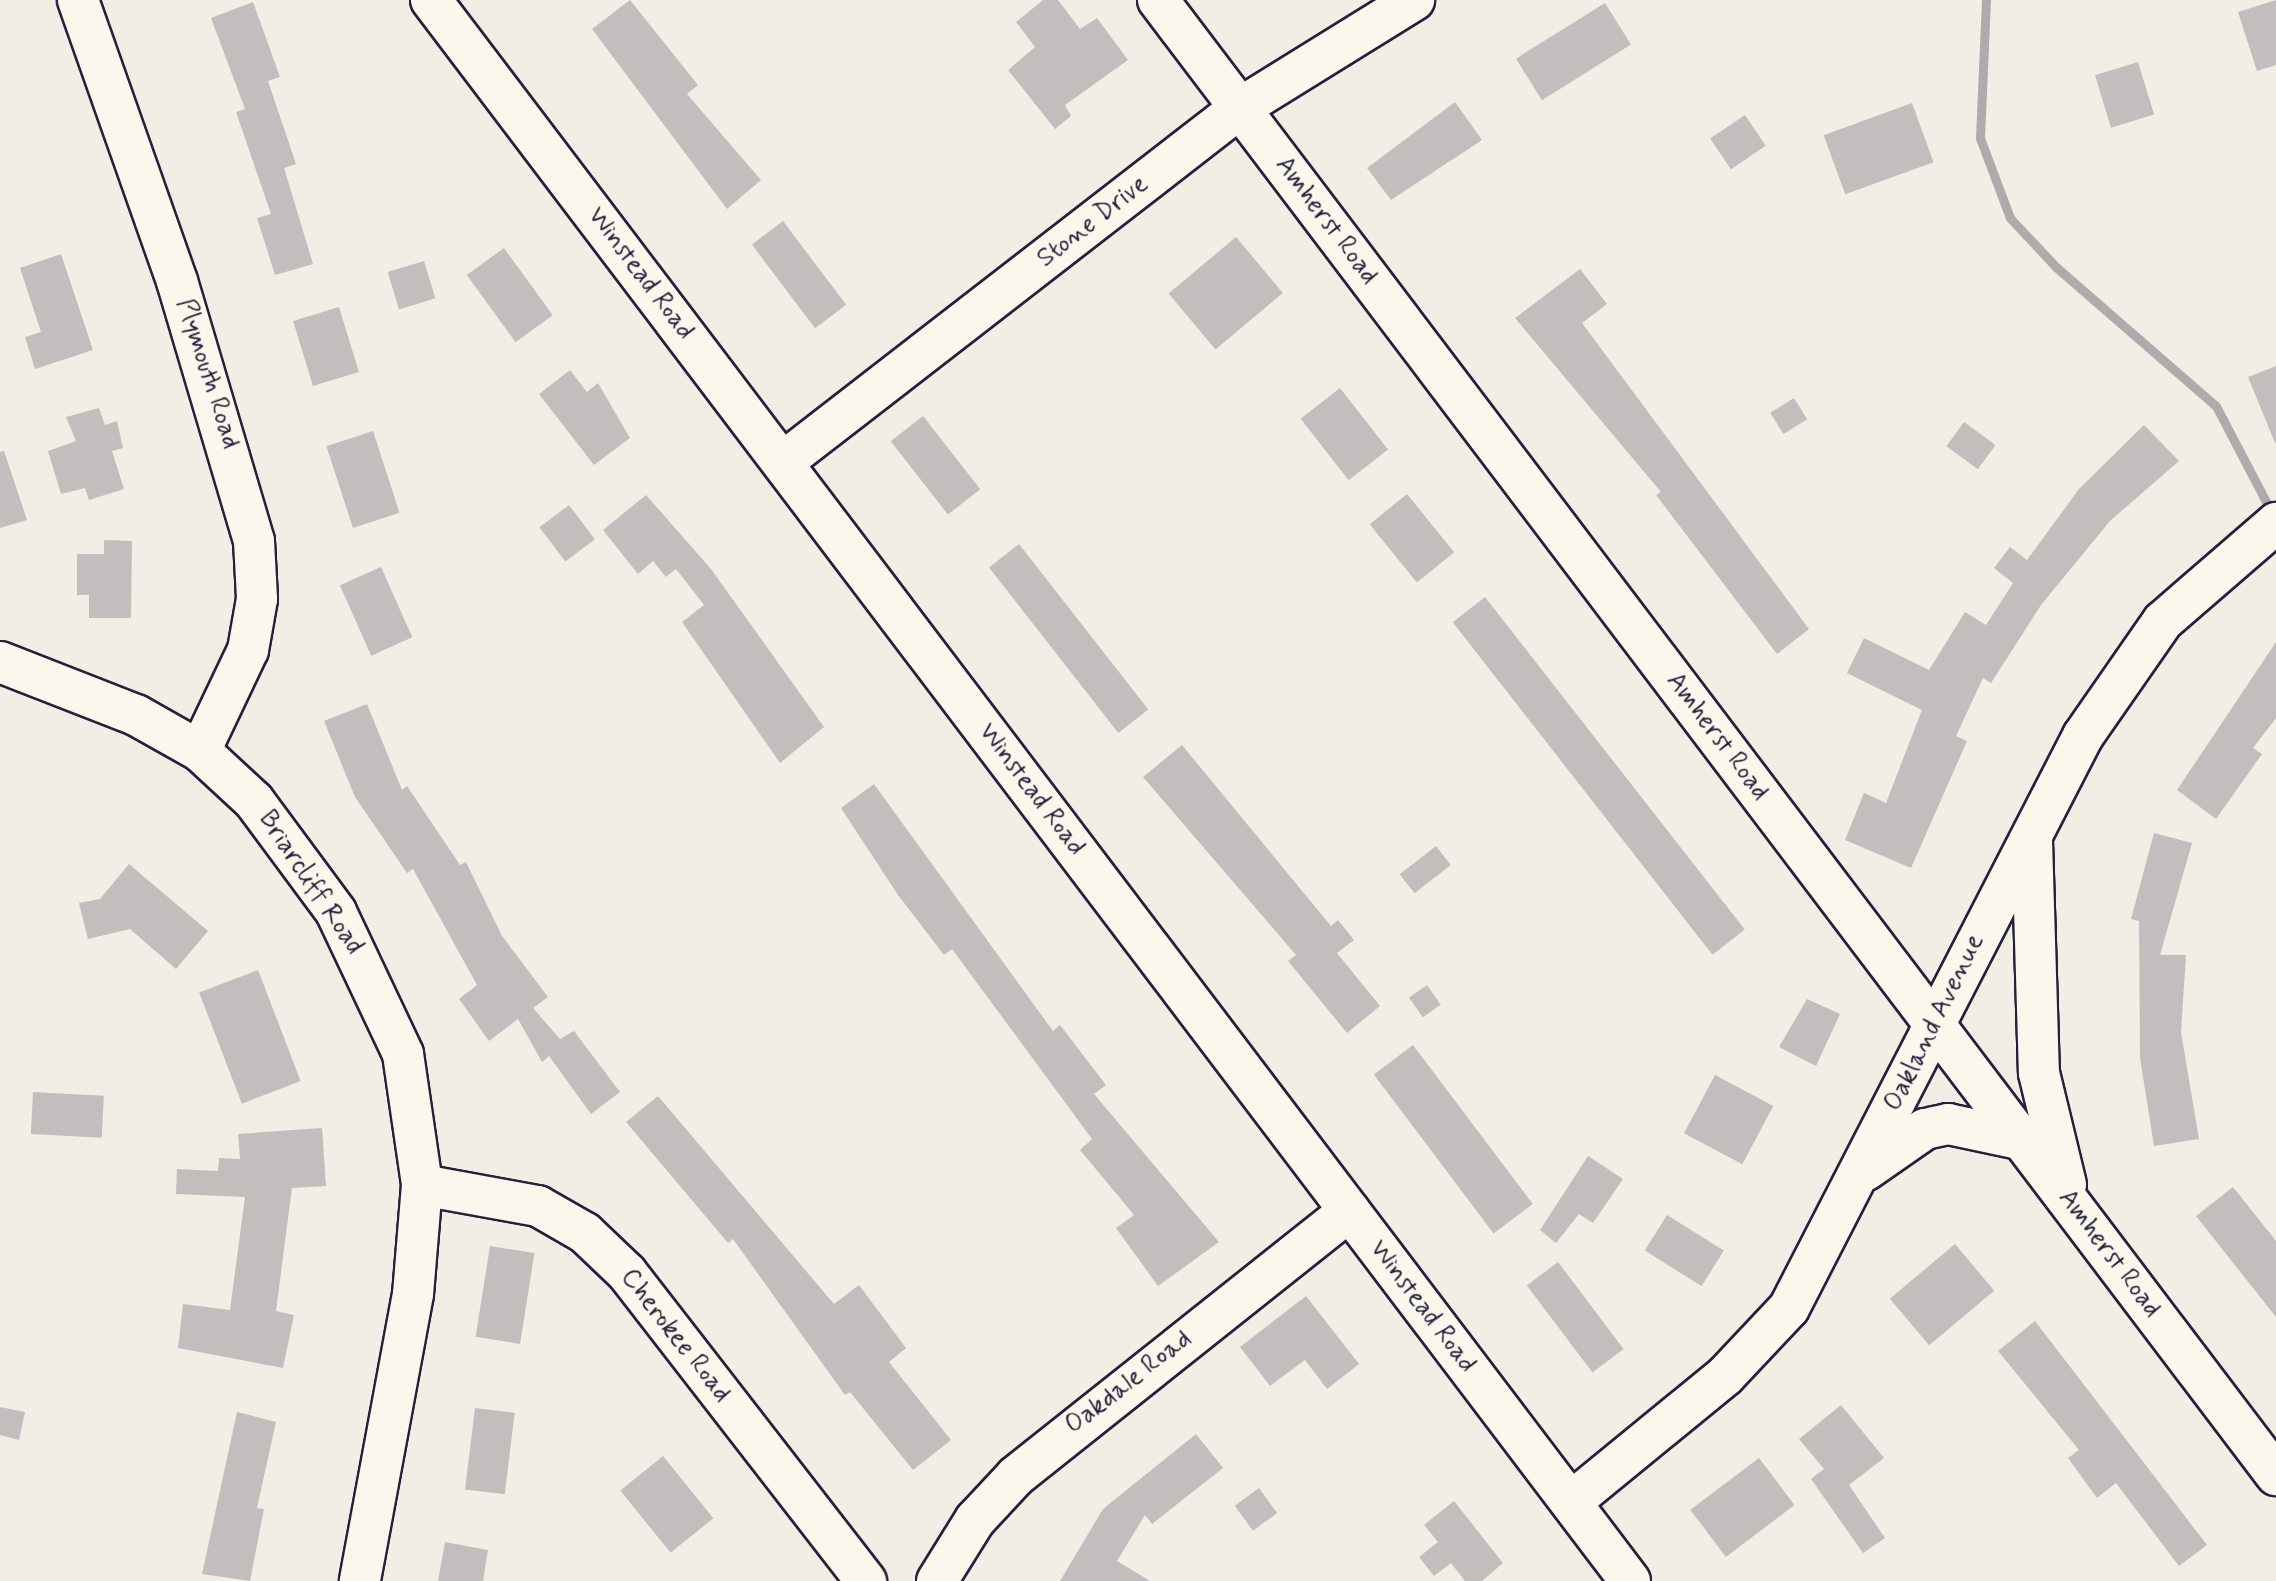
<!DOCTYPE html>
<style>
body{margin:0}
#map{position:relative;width:2276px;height:1581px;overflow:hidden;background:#f2eee5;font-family:Mynerve,sans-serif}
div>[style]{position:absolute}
.stream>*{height:9px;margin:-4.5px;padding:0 4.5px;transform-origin:4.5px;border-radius:4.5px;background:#aeabad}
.building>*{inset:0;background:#c2bebe;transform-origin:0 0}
.roads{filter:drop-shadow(2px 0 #22223b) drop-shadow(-2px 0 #22223b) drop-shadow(0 2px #22223b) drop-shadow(0 -2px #22223b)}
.minor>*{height:40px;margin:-20px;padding:0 20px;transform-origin:20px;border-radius:20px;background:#fbf7ec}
span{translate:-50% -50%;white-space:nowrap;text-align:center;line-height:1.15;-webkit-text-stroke:6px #fbf7ec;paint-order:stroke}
.street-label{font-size:26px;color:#22223b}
</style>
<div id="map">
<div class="stream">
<div style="left:1986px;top:0;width:138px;rotate:92.5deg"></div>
<div style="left:1980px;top:138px;width:85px;rotate:69.4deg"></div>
<div style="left:2010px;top:218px;width:67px;rotate:46.8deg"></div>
<div style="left:2056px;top:267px;width:212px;rotate:41deg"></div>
<div style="left:2216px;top:406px;width:121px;rotate:62.4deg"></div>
</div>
<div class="building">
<div style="clip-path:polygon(630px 0,698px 85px,687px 94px,761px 180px,727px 209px,592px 29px)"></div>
<div style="clip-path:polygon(1043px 0,1058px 0,1080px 29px,1097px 18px,1128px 60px,1065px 105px,1071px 116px,1055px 129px,1008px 70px,1035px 47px,1016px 22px)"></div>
<div style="clip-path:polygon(2276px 0,2276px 65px,2257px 71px,2238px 12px)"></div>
<div style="clip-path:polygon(253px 2px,280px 77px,268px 81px,296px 164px,284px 168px,313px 264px,275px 275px,257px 218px,271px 214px,236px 112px,245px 109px,211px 18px)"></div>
<div style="left:1605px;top:3px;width:49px;height:105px;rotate:58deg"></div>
<div style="left:2138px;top:62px;width:55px;height:45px;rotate:73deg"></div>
<div style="clip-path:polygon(1455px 102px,1482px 140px,1391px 200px,1367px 168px)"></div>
<div style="left:1912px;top:103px;width:63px;height:94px;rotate:70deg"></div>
<div style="left:1745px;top:115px;width:37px;height:42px;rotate:56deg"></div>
<div style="left:783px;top:221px;width:105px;height:39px;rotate:53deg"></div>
<div style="left:1236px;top:237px;width:73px;height:88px;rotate:50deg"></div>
<div style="left:504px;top:248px;width:83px;height:46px;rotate:54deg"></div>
<div style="clip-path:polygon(61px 254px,93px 350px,35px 369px,25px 337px,41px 332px,20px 268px)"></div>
<div style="left:424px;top:261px;width:39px;height:38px;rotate:73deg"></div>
<div style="clip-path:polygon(1580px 269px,1607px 304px,1582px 323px,1809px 629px,1777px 654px,1656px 495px,1661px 492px,1515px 318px)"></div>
<div style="left:339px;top:307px;width:68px;height:48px;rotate:73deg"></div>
<div style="clip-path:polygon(2276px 366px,2276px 443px,2275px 443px,2248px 377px)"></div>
<div style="clip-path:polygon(570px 370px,587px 392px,598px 383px,630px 438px,594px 465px,539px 394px)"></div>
<div style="left:1340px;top:388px;width:78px;height:50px;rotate:52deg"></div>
<div style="left:1794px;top:398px;width:25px;height:28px;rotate:58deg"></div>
<div style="clip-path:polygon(99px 408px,105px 425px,117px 421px,123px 448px,112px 451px,124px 489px,89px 500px,85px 488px,61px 494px,48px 451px,76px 441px,66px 417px)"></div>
<div style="left:923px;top:416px;width:93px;height:41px;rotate:52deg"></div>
<div style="left:1964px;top:422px;width:39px;height:30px;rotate:36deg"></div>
<div style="clip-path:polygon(2144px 425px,2179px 461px,2110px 521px,2041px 605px,1991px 683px,1983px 678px,1956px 736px,1967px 741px,1911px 868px,1845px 840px,1864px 793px,1886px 803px,1922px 710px,1847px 673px,1864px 638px,1929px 670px,1965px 612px,1986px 625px,2013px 583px,1994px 568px,2010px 547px,2027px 560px,2079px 489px)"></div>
<div style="left:373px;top:431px;width:86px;height:49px;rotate:72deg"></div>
<div style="clip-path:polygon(4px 451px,27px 520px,0 528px,0 452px)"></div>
<div style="left:1407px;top:494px;width:75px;height:48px;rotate:51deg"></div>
<div style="clip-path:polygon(646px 495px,711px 569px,824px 727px,780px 763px,682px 622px,704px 605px,676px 569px,666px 577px,653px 561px,638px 574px,603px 530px)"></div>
<div style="left:569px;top:505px;width:43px;height:37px;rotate:53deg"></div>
<div style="clip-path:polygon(104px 540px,132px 541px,131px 618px,89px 618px,89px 595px,77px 595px,77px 554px,104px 554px)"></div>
<div style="left:1019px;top:544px;width:210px;height:38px;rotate:52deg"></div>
<div style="left:381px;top:567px;width:77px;height:45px;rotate:66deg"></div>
<div style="left:1485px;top:597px;width:422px;height:41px;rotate:52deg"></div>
<div style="clip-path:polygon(2276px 642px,2276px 718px,2253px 748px,2262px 754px,2216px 819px,2177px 790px)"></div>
<div style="clip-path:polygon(367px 704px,402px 790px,407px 786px,460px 865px,466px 862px,502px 936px,548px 997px,533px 1008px,560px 1039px,574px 1031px,620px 1092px,591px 1114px,549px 1056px,542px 1062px,518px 1019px,489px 1041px,459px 999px,477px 985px,413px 869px,407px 873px,355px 797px,324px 721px)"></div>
<div style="clip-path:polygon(1182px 745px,1331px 926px,1338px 920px,1354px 940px,1337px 953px,1380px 1006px,1347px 1033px,1288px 961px,1296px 955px,1143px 777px)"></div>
<div style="clip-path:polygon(874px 784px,1053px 1031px,1060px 1025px,1106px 1085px,1094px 1094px,1219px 1242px,1158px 1286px,1116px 1228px,1134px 1215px,1080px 1150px,1092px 1139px,952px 949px,944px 955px,898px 895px,841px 808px)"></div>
<div style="clip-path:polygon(2154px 833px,2192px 843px,2160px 955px,2186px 955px,2181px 1032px,2199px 1139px,2154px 1146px,2140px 1058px,2139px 921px,2131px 919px)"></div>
<div style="left:1436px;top:846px;width:24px;height:46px;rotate:52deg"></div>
<div style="clip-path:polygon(129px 864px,208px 931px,176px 969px,130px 929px,88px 939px,79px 903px,100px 899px)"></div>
<div style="left:258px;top:970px;width:119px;height:63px;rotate:69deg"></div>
<div style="left:1427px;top:985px;width:24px;height:22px;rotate:55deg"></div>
<div style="clip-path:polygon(1807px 999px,1840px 1014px,1816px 1066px,1779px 1047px)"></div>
<div style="left:1413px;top:1045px;width:199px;height:49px;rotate:53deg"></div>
<div style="left:1715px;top:1075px;width:66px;height:66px;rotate:28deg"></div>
<div style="left:33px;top:1092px;width:71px;height:42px;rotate:3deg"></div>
<div style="clip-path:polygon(658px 1096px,834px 1304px,859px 1285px,906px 1348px,889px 1362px,951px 1440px,913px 1470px,850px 1392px,845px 1395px,733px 1239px,728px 1243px,626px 1122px)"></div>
<div style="clip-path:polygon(322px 1128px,326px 1186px,292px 1188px,276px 1311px,294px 1315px,283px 1368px,178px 1348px,183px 1304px,230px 1310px,245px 1197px,176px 1194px,177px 1169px,218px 1171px,219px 1158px,240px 1159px,238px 1134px)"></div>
<div style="clip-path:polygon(1588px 1156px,1623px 1179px,1593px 1223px,1579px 1214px,1556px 1243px,1540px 1230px)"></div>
<div style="clip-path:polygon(2233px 1187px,2276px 1241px,2276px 1317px,2196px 1216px)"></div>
<div style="left:1667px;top:1215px;width:67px;height:42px;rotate:32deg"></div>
<div style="left:1955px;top:1244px;width:61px;height:85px;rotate:50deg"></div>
<div style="left:490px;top:1246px;width:45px;height:92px;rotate:9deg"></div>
<div style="left:1558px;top:1262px;width:109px;height:39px;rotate:53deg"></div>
<div style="clip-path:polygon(1306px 1296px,1359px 1364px,1327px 1389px,1305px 1360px,1270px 1386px,1240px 1347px)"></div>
<div style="clip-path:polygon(2035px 1321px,2207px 1545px,2179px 1566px,2116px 1483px,2097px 1498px,2068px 1458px,2079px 1450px,1998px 1351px)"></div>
<div style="clip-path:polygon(1841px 1405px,1884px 1458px,1849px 1485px,1885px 1538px,1863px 1553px,1811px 1479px,1824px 1469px,1799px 1439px)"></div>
<div style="clip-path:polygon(0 1407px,25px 1412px,19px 1440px,0 1435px)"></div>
<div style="left:475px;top:1408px;width:40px;height:82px;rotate:7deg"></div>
<div style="clip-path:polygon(237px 1412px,276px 1422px,257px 1508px,264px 1509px,250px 1581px,202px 1574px)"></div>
<div style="clip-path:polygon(1196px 1434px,1223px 1468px,1152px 1524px,1145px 1515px,1117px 1561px,1150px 1581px,1060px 1581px,1103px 1509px)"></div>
<div style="left:663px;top:1456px;width:80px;height:55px;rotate:51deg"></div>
<div style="left:1759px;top:1458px;width:59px;height:86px;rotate:53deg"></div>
<div style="left:1259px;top:1488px;width:31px;height:30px;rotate:54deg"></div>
<div style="clip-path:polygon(1454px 1501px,1503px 1563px,1482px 1581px,1465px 1581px,1451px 1563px,1434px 1576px,1419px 1557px,1438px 1542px,1424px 1525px)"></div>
<div style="clip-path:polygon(445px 1542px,488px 1550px,483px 1581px,438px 1581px)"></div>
</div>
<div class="roads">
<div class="minor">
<div style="left:78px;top:0;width:298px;rotate:70.6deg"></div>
<div style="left:177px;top:281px;width:271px;rotate:73.5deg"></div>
<div style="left:254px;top:541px;width:58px;rotate:87deg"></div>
<div style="left:257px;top:599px;width:52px;rotate:100deg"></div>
<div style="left:248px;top:650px;width:112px;rotate:115.4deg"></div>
<div style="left:431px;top:0;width:1984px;rotate:52.82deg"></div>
<div style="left:1158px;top:0;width:1851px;rotate:52.84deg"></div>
<div style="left:783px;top:462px;width:578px;rotate:-37.76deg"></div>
<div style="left:1240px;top:108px;width:205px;rotate:-31.8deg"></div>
<div style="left:0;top:662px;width:146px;rotate:21.3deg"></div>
<div style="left:136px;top:715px;width:73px;rotate:29.4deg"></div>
<div style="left:200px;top:751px;width:74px;rotate:42.8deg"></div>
<div style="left:254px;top:801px;width:138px;rotate:53.5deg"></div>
<div style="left:336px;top:912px;width:157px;rotate:64.7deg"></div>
<div style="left:403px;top:1054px;width:132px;rotate:81.7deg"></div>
<div style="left:422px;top:1185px;width:109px;rotate:94.7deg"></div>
<div style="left:413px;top:1294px;width:292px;rotate:100.5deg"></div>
<div style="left:2032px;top:840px;width:233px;rotate:88.3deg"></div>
<div style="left:2039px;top:1073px;width:115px;rotate:76.4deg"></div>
<div style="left:1866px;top:1170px;width:72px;rotate:-34.8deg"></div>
<div style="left:1925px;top:1129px;width:24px;rotate:-12deg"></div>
<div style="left:1948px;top:1124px;width:77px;rotate:12deg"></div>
<div style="left:422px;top:1185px;width:118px;rotate:10.3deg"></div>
<div style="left:538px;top:1206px;width:54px;rotate:29.9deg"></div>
<div style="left:585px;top:1233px;width:58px;rotate:43.6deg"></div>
<div style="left:627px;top:1273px;width:390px;rotate:52.2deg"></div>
<div style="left:1571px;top:1502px;width:199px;rotate:-39.3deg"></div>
<div style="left:1725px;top:1376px;width:93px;rotate:-46.7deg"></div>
<div style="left:1789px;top:1308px;width:643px;rotate:-62.8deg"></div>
<div style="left:2083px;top:736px;width:140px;rotate:-55.2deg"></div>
<div style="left:2163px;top:621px;width:150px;rotate:-40.9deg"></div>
<div style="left:937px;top:1581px;width:72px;rotate:-58.1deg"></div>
<div style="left:975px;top:1520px;width:60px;rotate:-47deg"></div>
<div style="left:1016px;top:1476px;width:426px;rotate:-38.5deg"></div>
</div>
</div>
<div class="street-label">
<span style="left:1326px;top:221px;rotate:53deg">Amherst Road</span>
<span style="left:1093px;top:222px;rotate:-38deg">Stone Drive</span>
<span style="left:640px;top:274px;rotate:53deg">Winstead Road</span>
<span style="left:207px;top:374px;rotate:72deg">Plymouth Road</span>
<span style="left:1717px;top:737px;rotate:53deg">Amherst Road</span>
<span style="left:1031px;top:790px;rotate:53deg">Winstead Road</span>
<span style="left:310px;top:883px;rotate:56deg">Briarcliff Road</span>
<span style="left:1935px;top:1023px;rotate:-64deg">Oakland Avenue</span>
<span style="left:2109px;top:1254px;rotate:53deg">Amherst Road</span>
<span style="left:1422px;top:1307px;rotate:53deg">Winstead Road</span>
<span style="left:675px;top:1336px;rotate:52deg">Cherokee Road</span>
<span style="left:1129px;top:1383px;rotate:-38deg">Oakdale Road</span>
</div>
</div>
